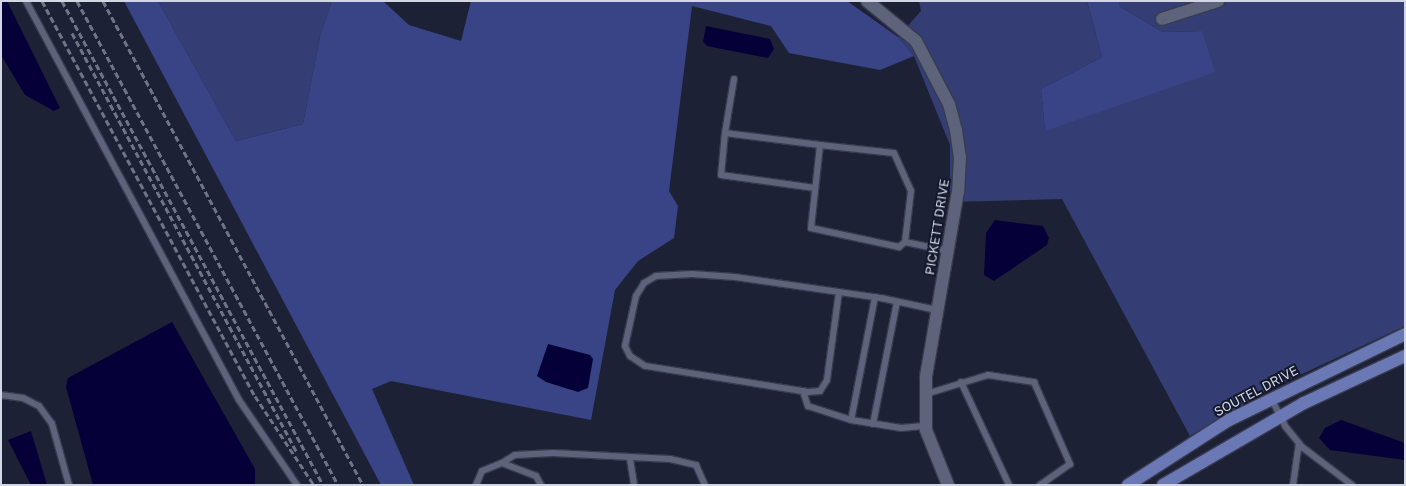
<!DOCTYPE html>
<style>
body{margin:0}
#map{position:relative;width:1406px;height:486px;overflow:hidden;background:#1d2136;font-family:"Golos Text",sans-serif}
div>[style]{position:absolute}
.green>*{inset:0;background:#343e74}
.forest>*{inset:0;background:#384486}
.water>*{inset:0;background:#060039}
.roads{filter:drop-shadow(1px 0 #383b4d) drop-shadow(-1px 0 #383b4d) drop-shadow(0 1px #383b4d) drop-shadow(0 -1px #383b4d)}
.service>*{height:6px;margin:-3px;padding:0 3px;transform-origin:3px;border-radius:3px;background:#5c637b}
.minor>*{height:12px;margin:-6px;padding:0 6px;transform-origin:6px;border-radius:6px;background:#5c637b}
.primary>*{height:12px;margin:-6px;padding:0 6px;transform-origin:6px;border-radius:6px;background:#6a79b6}
.rail>*{height:3px;margin-top:-1.5px;transform-origin:0;background:repeating-linear-gradient(90deg,#707485 0 6px,transparent 0 9px)}
span{translate:-50% -50%;white-space:nowrap;text-align:center;line-height:1.15;-webkit-text-stroke:4px #13182c;paint-order:stroke}
.street-label{font-size:13px;color:#d3d7e5}
.frame{position:absolute;inset:0;border:2px solid #d3d7e5;pointer-events:none}
</style>
<div id="map">
<div class="green">
<div style="clip-path:polygon(158px 1px,332px 1px,320px 36px,303px 124px,236px 141px)"></div>
<div style="clip-path:polygon(919px 1px,1087px 1px,1102px 57px,1041px 89px,1045px 131px,1202px 31px,1163px 32px,1119px 6px,1119px 1px,1405px 1px,1405px 326px,1268px 390px,1190px 436px,1062px 199px,950px 202px,950px 145px,914px 56px,898px 37px,921px 11px)"></div>
</div>
<div class="forest">
<div style="clip-path:polygon(124px 1px,158px 1px,236px 141px,303px 124px,320px 36px,332px 1px,383px 1px,409px 25px,461px 41px,471px 1px,847px 1px,898px 37px,914px 56px,880px 70px,789px 53px,771px 26px,692px 6px,669px 191px,678px 206px,674px 238px,638px 261px,615px 290px,591px 420px,391px 381px,372px 389px,414px 485px,381px 485px)"></div>
<div style="clip-path:polygon(1087px 1px,1119px 1px,1119px 6px,1163px 32px,1202px 31px,1215px 72px,1045px 131px,1041px 89px,1102px 57px)"></div>
</div>
<div class="water">
<div style="clip-path:polygon(1px 1px,7px 1px,60px 108px,54px 111px,25px 95px,1px 55px)"></div>
<div style="clip-path:polygon(706px 26px,770px 39px,774px 49px,768px 58px,707px 46px,703px 42px)"></div>
<div style="clip-path:polygon(995px 220px,1043px 226px,1049px 238px,1047px 245px,994px 281px,984px 275px,986px 233px)"></div>
<div style="clip-path:polygon(172px 322px,255px 469px,255px 485px,93px 485px,66px 387px,68px 378px)"></div>
<div style="clip-path:polygon(548px 344px,590px 355px,593px 359px,588px 388px,578px 392px,546px 382px,537px 376px)"></div>
<div style="clip-path:polygon(1341px 420px,1405px 443px,1405px 460px,1330px 450px,1319px 438px,1325px 428px)"></div>
<div style="clip-path:polygon(31px 431px,47px 485px,31px 485px,8px 440px)"></div>
</div>
<div class="roads">
<div class="service">
<div style="left:26px;top:1px;width:452px;rotate:61.9deg"></div>
<div style="left:239px;top:400px;width:103px;rotate:55.7deg"></div>
<div style="left:734px;top:79px;width:55px;rotate:99.5deg"></div>
<div style="left:725px;top:133px;width:96px;rotate:7.2deg"></div>
<div style="left:725px;top:133px;width:42px;rotate:95.4deg"></div>
<div style="left:721px;top:175px;width:95px;rotate:7.9deg"></div>
<div style="left:905px;top:242px;width:8px;rotate:140deg"></div>
<div style="left:899px;top:247px;width:90px;rotate:-167.8deg"></div>
<div style="left:811px;top:228px;width:83px;rotate:-83.8deg"></div>
<div style="left:820px;top:145px;width:74px;rotate:6.2deg"></div>
<div style="left:894px;top:153px;width:42px;rotate:65.9deg"></div>
<div style="left:911px;top:191px;width:51px;rotate:96.7deg"></div>
<div style="left:905px;top:242px;width:44px;rotate:11.8deg"></div>
<div style="left:839px;top:292px;width:89px;rotate:97.8deg"></div>
<div style="left:827px;top:380px;width:13px;rotate:122deg"></div>
<div style="left:820px;top:391px;width:12px;rotate:175deg"></div>
<div style="left:808px;top:392px;width:165px;rotate:-170.9deg"></div>
<div style="left:645px;top:366px;width:18px;rotate:-146deg"></div>
<div style="left:630px;top:356px;width:11px;rotate:-117deg"></div>
<div style="left:625px;top:346px;width:51px;rotate:-77.6deg"></div>
<div style="left:636px;top:296px;width:15px;rotate:-58deg"></div>
<div style="left:644px;top:283px;width:14px;rotate:-30deg"></div>
<div style="left:656px;top:276px;width:36px;rotate:-3deg"></div>
<div style="left:692px;top:274px;width:43px;rotate:4deg"></div>
<div style="left:735px;top:277px;width:148px;rotate:8.2deg"></div>
<div style="left:881px;top:298px;width:57px;rotate:12.1deg"></div>
<div style="left:875px;top:297px;width:125px;rotate:101deg"></div>
<div style="left:851px;top:420px;width:51px;rotate:9.1deg"></div>
<div style="left:901px;top:428px;width:25px;rotate:-5deg"></div>
<div style="left:961px;top:382px;width:114px;rotate:65deg"></div>
<div style="left:803px;top:391px;width:16px;rotate:72deg"></div>
<div style="left:808px;top:406px;width:45px;rotate:18deg"></div>
<div style="left:926px;top:394px;width:65px;rotate:-17deg"></div>
<div style="left:988px;top:375px;width:47px;rotate:8.7deg"></div>
<div style="left:1034px;top:382px;width:90px;rotate:66.3deg"></div>
<div style="left:1070px;top:464px;width:37px;rotate:145deg"></div>
<div style="left:1px;top:395px;width:22px;rotate:8deg"></div>
<div style="left:23px;top:398px;width:18px;rotate:27deg"></div>
<div style="left:39px;top:406px;width:22px;rotate:54deg"></div>
<div style="left:52px;top:424px;width:63px;rotate:74.4deg"></div>
<div style="left:1271px;top:398px;width:31px;rotate:63deg"></div>
<div style="left:1285px;top:426px;width:27px;rotate:51deg"></div>
<div style="left:1302px;top:447px;width:63px;rotate:37.2deg"></div>
<div style="left:873px;top:424px;width:124px;rotate:-78.9deg"></div>
<div style="left:630px;top:459px;width:26px;rotate:81deg"></div>
<div style="left:502px;top:463px;width:15px;rotate:-32deg"></div>
<div style="left:515px;top:455px;width:38px;rotate:-3deg"></div>
<div style="left:553px;top:453px;width:117px;rotate:2.9deg"></div>
<div style="left:670px;top:459px;width:27px;rotate:13deg"></div>
<div style="left:696px;top:465px;width:22px;rotate:66deg"></div>
<div style="left:476px;top:485px;width:15px;rotate:-67deg"></div>
<div style="left:482px;top:471px;width:22px;rotate:-22deg"></div>
<div style="left:502px;top:463px;width:36px;rotate:21deg"></div>
<div style="left:536px;top:476px;width:10px;rotate:61deg"></div>
<div style="left:1293px;top:485px;width:42px;rotate:-81.9deg"></div>
</div>
<div class="minor">
<div style="left:867px;top:1px;width:63px;rotate:39.2deg"></div>
<div style="left:916px;top:41px;width:71px;rotate:62.4deg"></div>
<div style="left:949px;top:104px;width:27px;rotate:75deg"></div>
<div style="left:956px;top:130px;width:27px;rotate:82deg"></div>
<div style="left:960px;top:157px;width:34px;rotate:93deg"></div>
<div style="left:958px;top:191px;width:189px;rotate:99.8deg"></div>
<div style="left:926px;top:377px;width:53px;rotate:90deg"></div>
<div style="left:926px;top:430px;width:59px;rotate:68.2deg"></div>
<div style="left:1162px;top:19px;width:59px;rotate:-17.8deg"></div>
</div>
<div class="primary">
<div style="left:1128px;top:485px;width:120px;rotate:-32.8deg"></div>
<div style="left:1229px;top:420px;width:196px;rotate:-26deg"></div>
<div style="left:1163px;top:485px;width:163px;rotate:-30.2deg"></div>
<div style="left:1304px;top:403px;width:111px;rotate:-25deg"></div>
</div>
</div>
<div class="rail">
<div style="left:42px;top:1px;width:449px;rotate:61.7deg"></div>
<div style="left:255px;top:396px;width:107px;rotate:56.5deg"></div>
<div style="left:62px;top:1px;width:550px;rotate:61.66deg"></div>
<div style="left:77px;top:1px;width:550px;rotate:61.66deg"></div>
<div style="left:103px;top:1px;width:549px;rotate:61.76deg"></div>
<div style="left:72px;top:33px;width:476px;rotate:61.8deg"></div>
</div>
<div class="street-label">
<span style="left:937px;top:227px;rotate:-81deg">PICKETT DRIVE</span>
<span style="left:1256px;top:391px;rotate:-28deg">SOUTEL DRIVE</span>
</div>
<div class="frame"></div>
</div>
